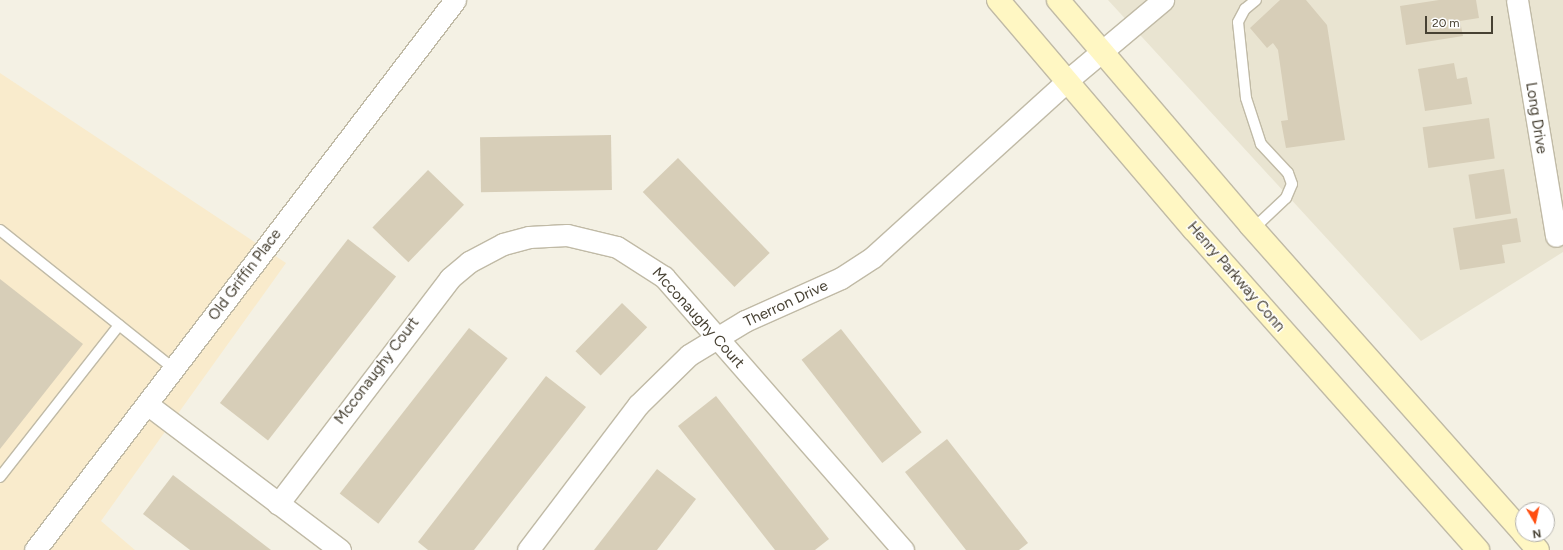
<!DOCTYPE html>
<style>
body{margin:0}
#map{position:relative;width:1563px;height:550px;overflow:hidden;background:#f4f1e4;font-family:Figtree,sans-serif}
div>[style]{position:absolute}
.residential>*{inset:0;background:#e9e4d1}
.commercial>*{inset:0;background:#f9ebcc}
.building>*{inset:0;background:#d7ceb8;transform-origin:0 0}
.roads{filter:drop-shadow(1px 0 #c0baa6) drop-shadow(-1px 0 #c0baa6) drop-shadow(0 1px #c0baa6) drop-shadow(0 -1px #c0baa6)}
.lane>*{height:10px;margin:-5px;padding:0 5px;transform-origin:5px;border-radius:5px;background:#fff}
.street>*{height:21px;margin:-10.5px;padding:0 10.5px;transform-origin:10.5px;border-radius:10.5px;background:#fff}
.secondary>*{height:22px;margin:-11px;padding:0 11px;transform-origin:11px;border-radius:11px;background:#fff7c3}
span{translate:-50% -50%;white-space:nowrap;text-align:center;line-height:1.15;-webkit-text-stroke:3px #fff;paint-order:stroke}
.street-label{font-size:15px;color:#474133}
.north{position:absolute;left:1515px;top:502px;width:40px;height:40px;box-sizing:border-box;background:#fff;border:1px solid #b5b3ad;border-radius:50%;rotate:171deg;font-size:11px;font-weight:700;line-height:16px;text-align:center;color:#474133}
.north::after{content:'';display:block;margin:auto;width:14px;height:18px;background:#ff4e10;clip-path:polygon(50% 0,100% 100%,50% 72%,0 100%)}
.scale{position:absolute;left:1425px;top:16px;width:68px;height:18px;box-sizing:border-box;border:2px solid #474133;border-top:0;padding-left:5px;font-size:12px;line-height:14px;white-space:nowrap;color:#474133;-webkit-text-stroke:3px #fff;paint-order:stroke}
</style>
<div id="map">
<div class="residential">
<div style="clip-path:polygon(1108px 0,1563px 0,1563px 252px,1421px 341px)"></div>
</div>
<div class="commercial">
<div style="clip-path:polygon(0 73px,286px 263px,101px 521px,135px 550px,0 550px)"></div>
</div>
<div class="building">
<div style="clip-path:polygon(1280px 0,1306px 0,1327px 25px,1345px 140px,1286px 148px,1281px 121px,1288px 120px,1278px 50px,1273px 43px,1267px 48px,1250px 28px)"></div>
<div style="clip-path:polygon(1439px 0,1476px 0,1479px 18px,1460px 21px,1463px 36px,1406px 45px,1400px 6px)"></div>
<div style="clip-path:polygon(1454px 63px,1457px 79px,1467px 77px,1472px 104px,1425px 111px,1418px 69px)"></div>
<div style="left:1489px;top:118px;width:41px;height:67px;rotate:82deg"></div>
<div style="left:611px;top:135px;width:55px;height:131px;rotate:89deg"></div>
<div style="left:678px;top:158px;width:132px;height:49px;rotate:46deg"></div>
<div style="left:1504px;top:169px;width:45px;height:36px;rotate:81deg"></div>
<div style="left:428px;top:170px;width:50px;height:80px;rotate:44deg"></div>
<div style="clip-path:polygon(1517px 218px,1521px 242px,1502px 245px,1505px 263px,1460px 270px,1453px 228px)"></div>
<div style="left:348px;top:239px;width:61px;height:208px;rotate:38deg"></div>
<div style="clip-path:polygon(0 279px,83px 344px,0 449px)"></div>
<div style="left:622px;top:303px;width:35px;height:67px;rotate:44deg"></div>
<div style="left:469px;top:328px;width:49px;height:210px;rotate:38deg"></div>
<div style="left:841px;top:329px;width:131px;height:50px;rotate:52deg"></div>
<div style="clip-path:polygon(546px 376px,586px 407px,474px 550px,428px 550px,418px 542px)"></div>
<div style="clip-path:polygon(716px 396px,829px 539px,815px 550px,775px 550px,678px 426px)"></div>
<div style="clip-path:polygon(947px 439px,1028px 543px,1019px 550px,966px 550px,905px 472px)"></div>
<div style="clip-path:polygon(657px 469px,696px 499px,657px 550px,594px 550px)"></div>
<div style="clip-path:polygon(173px 475px,271px 550px,190px 550px,143px 514px)"></div>
</div>
<div class="roads">
<div class="lane">
<div style="left:1253px;top:229px;width:45px;rotate:-43.2deg"></div>
<div style="left:1286px;top:198px;width:15px;rotate:-67deg"></div>
<div style="left:1292px;top:184px;width:12px;rotate:-110deg"></div>
<div style="left:1288px;top:173px;width:40px;rotate:-133deg"></div>
<div style="left:1261px;top:144px;width:48px;rotate:-108.1deg"></div>
<div style="left:1246px;top:98px;width:76px;rotate:-96deg"></div>
<div style="left:1238px;top:22px;width:15px;rotate:-62deg"></div>
<div style="left:1245px;top:9px;width:14px;rotate:-39deg"></div>
<div style="left:0;top:230px;width:223px;rotate:38.6deg"></div>
<div style="left:0;top:477px;width:193px;rotate:-51.9deg"></div>
</div>
<div class="street">
<div style="left:1517px;top:0;width:239px;rotate:80.6deg"></div>
<div style="left:147px;top:404px;width:242px;rotate:37.1deg"></div>
<div style="left:278px;top:504px;width:284px;rotate:-52.7deg"></div>
<div style="left:450px;top:278px;width:25px;rotate:-40deg"></div>
<div style="left:469px;top:262px;width:38px;rotate:-28deg"></div>
<div style="left:503px;top:244px;width:27px;rotate:-15deg"></div>
<div style="left:529px;top:237px;width:38px;rotate:-3deg"></div>
<div style="left:567px;top:235px;width:51px;rotate:13.5deg"></div>
<div style="left:617px;top:247px;width:56px;rotate:32.6deg"></div>
<div style="left:664px;top:277px;width:363px;rotate:48.8deg"></div>
<div style="left:35px;top:550px;width:692px;rotate:-52.63deg"></div>
<div style="left:528px;top:550px;width:182px;rotate:-52.8deg"></div>
<div style="left:638px;top:405px;width:71px;rotate:-44.4deg"></div>
<div style="left:689px;top:355px;width:66px;rotate:-31.3deg"></div>
<div style="left:745px;top:321px;width:105px;rotate:-24.1deg"></div>
<div style="left:841px;top:278px;width:38px;rotate:-33deg"></div>
<div style="left:873px;top:257px;width:265px;rotate:-42.2deg"></div>
<div style="left:1069px;top:79px;width:123px;rotate:-40deg"></div>
</div>
<div class="secondary">
<div style="left:998px;top:0;width:302px;rotate:49.6deg"></div>
<div style="left:1194px;top:230px;width:428px;rotate:48.4deg"></div>
<div style="left:1058px;top:0;width:296px;rotate:49.5deg"></div>
<div style="left:1250px;top:225px;width:412px;rotate:48.4deg"></div>
<div style="left:1524px;top:534px;width:21px;rotate:49deg"></div>
</div>
</div>
<div class="street-label">
<span style="left:1536px;top:118px;rotate:81deg">Long Drive</span>
<span style="left:245px;top:275px;rotate:-53deg">Old Griffin Place</span>
<span style="left:1236px;top:277px;rotate:49deg">Henry Parkway Conn</span>
<span style="left:786px;top:304px;rotate:-25deg">Therron Drive</span>
<span style="left:698px;top:318px;rotate:48deg">Mcconaughy Court</span>
<span style="left:377px;top:371px;rotate:-53deg">Mcconaughy Court</span>
</div>
<div class="north">N</div>
<div class="scale">20 m</div>
</div>
